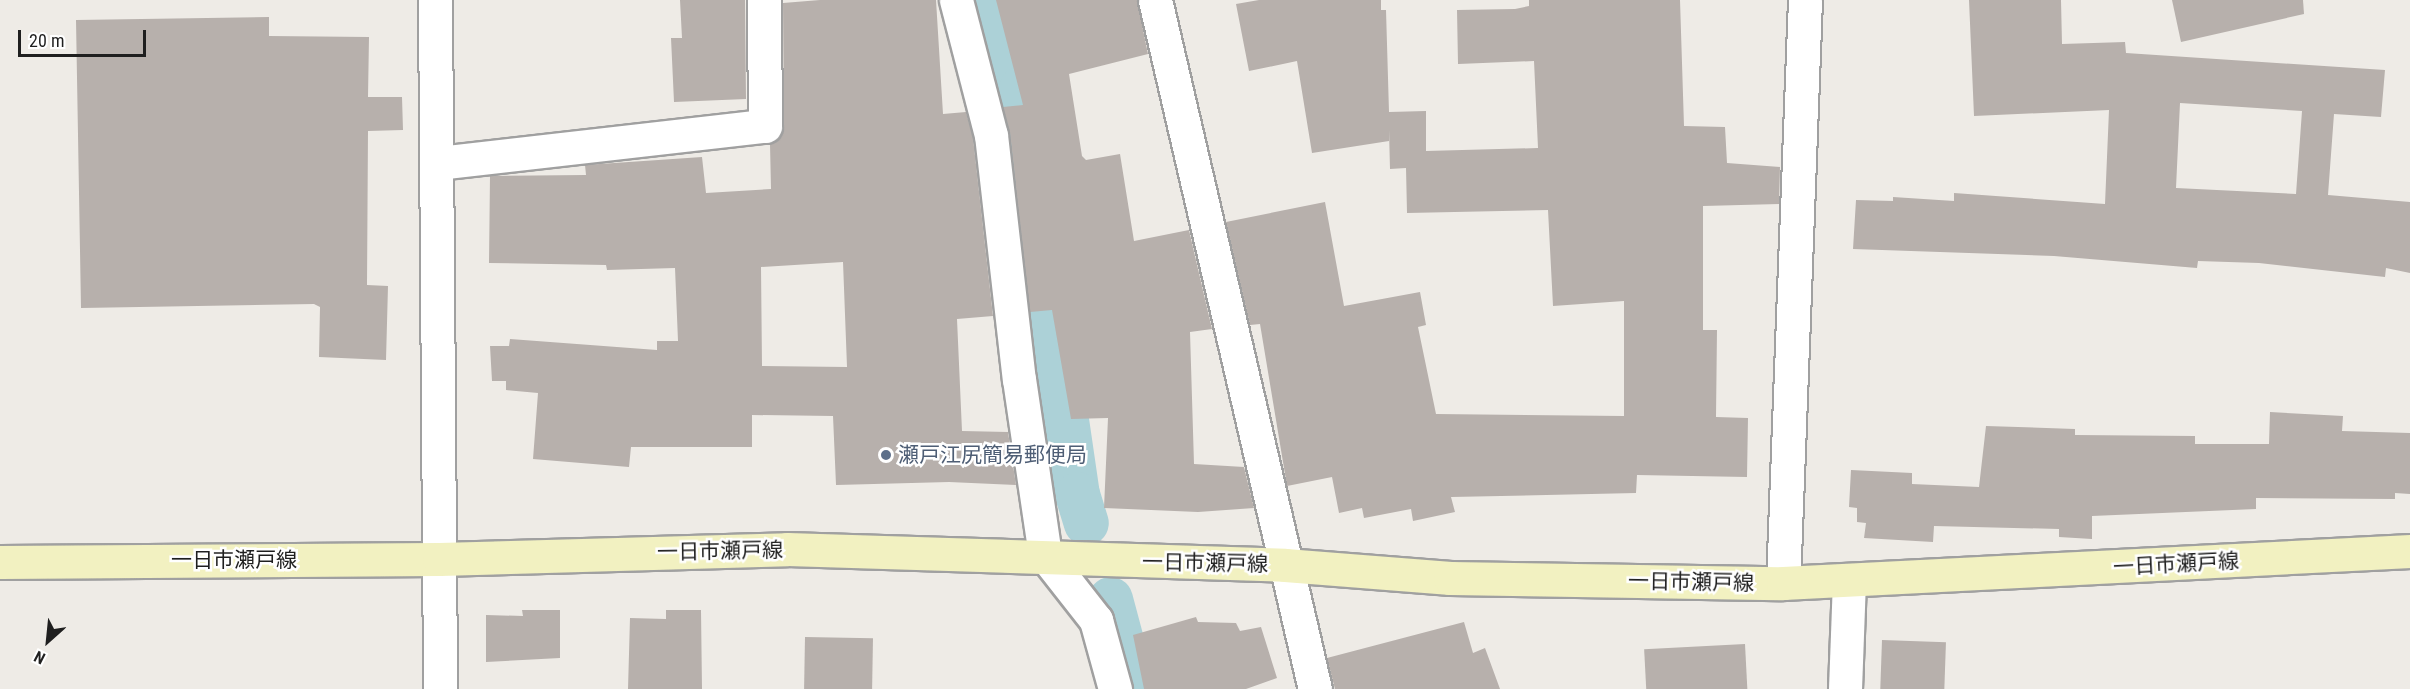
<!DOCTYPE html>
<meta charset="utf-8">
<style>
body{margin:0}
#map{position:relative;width:2410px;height:689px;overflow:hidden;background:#eeebe6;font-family:"Roboto Condensed","Noto Sans JP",sans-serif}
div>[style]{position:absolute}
.canal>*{height:45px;margin:-22.5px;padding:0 22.5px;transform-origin:22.5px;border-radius:22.5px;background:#acd1d7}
.building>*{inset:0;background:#b7b0ac;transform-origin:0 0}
.roads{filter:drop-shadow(2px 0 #a0a0a0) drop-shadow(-2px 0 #a0a0a0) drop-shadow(0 2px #a0a0a0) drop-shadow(0 -2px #a0a0a0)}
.minor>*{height:33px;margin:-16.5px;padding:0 16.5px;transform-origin:16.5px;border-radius:16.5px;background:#fff}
.secondary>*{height:33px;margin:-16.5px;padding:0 16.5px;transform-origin:16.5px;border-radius:16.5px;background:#f2f1c1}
.dots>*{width:16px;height:16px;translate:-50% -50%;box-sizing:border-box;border:3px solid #fff;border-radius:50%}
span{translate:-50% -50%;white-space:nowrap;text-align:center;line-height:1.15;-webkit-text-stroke:5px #fff;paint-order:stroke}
.service-label{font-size:21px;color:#4e5e75}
.left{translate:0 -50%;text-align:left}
.street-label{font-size:21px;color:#1f1f1f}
.north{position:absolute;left:18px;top:611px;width:60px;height:60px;-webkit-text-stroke:4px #fff;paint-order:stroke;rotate:207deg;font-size:16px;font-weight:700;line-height:24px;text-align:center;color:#1f1f1f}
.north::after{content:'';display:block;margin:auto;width:21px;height:27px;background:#1f1f1f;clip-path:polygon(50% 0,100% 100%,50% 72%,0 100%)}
.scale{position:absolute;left:18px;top:30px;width:128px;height:27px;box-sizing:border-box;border:3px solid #1f1f1f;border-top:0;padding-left:8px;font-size:18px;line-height:21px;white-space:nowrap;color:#1f1f1f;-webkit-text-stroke:4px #fff;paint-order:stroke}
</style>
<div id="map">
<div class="canal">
<div style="left:987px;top:0;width:94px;rotate:68.9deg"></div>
<div style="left:1021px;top:88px;width:81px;rotate:82.9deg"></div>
<div style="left:1041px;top:248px;width:249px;rotate:81.7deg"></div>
<div style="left:1077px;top:494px;width:30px;rotate:73deg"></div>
<div style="left:1110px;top:599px;width:93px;rotate:75.1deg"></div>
</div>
<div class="building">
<div style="clip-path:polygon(680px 0,745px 0,746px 99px,674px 102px,671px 38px,682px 38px)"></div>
<div style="clip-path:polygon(evenodd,820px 0,936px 0,943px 114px,966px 112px,973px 138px,993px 316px,957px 319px,962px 431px,1008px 432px,1016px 485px,949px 482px,836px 485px,833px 416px,752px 415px,752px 447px,631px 447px,629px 467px,533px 459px,538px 393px,506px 390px,506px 381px,492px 381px,490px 346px,509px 346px,510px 339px,657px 350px,657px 341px,678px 341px,675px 268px,607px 270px,606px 265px,489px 263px,490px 176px,586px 175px,585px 165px,702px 157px,706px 193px,771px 189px,770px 144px,781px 135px,784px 126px,783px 3px,820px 0,843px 262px,847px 367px,762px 366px,761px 267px,843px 262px)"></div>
<div style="clip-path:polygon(996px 0,1137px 0,1148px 54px,1069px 74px,1082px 156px,1086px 160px,1120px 154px,1134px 241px,1189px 230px,1212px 329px,1190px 332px,1194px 464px,1244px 467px,1254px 508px,1198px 512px,1104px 508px,1108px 418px,1071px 419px,1052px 310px,1030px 312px,1010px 133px,1003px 107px,1023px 105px)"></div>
<div style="clip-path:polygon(1259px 0,1381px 0,1381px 10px,1386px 10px,1389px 112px,1426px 111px,1426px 151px,1538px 148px,1534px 61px,1458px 64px,1457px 10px,1515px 9px,1529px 6px,1529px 0,1680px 0,1684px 126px,1725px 127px,1727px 163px,1780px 167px,1779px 204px,1703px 206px,1703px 330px,1717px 330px,1716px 417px,1748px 418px,1747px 477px,1637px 475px,1636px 493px,1451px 497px,1455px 512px,1413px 521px,1411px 509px,1364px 518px,1362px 508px,1339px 513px,1332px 477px,1287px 486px,1260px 324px,1250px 325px,1226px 222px,1325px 202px,1344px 306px,1420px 292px,1426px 325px,1418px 327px,1436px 414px,1624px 416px,1624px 301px,1553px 306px,1548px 210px,1407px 213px,1406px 168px,1390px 169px,1389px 130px,1389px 141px,1312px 153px,1297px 61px,1249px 71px,1236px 4px)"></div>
<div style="clip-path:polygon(evenodd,1969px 0,2061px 0,2062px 44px,2125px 42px,2126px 53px,2385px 70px,2381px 117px,2334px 114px,2328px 195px,2410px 202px,2410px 273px,2386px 268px,2385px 277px,2259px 263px,2198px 261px,2197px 268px,2054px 256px,1853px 249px,1856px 200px,1893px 201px,1893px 197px,1954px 201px,1954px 193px,2105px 204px,2109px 110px,1974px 116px,1969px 0,2180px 103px,2302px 111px,2296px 194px,2176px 188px,2180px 103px)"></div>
<div style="clip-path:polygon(2172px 0,2303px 0,2304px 14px,2181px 42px)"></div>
<div style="clip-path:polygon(269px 17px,269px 36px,369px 37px,368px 97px,402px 97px,403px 130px,368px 131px,367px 285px,388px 286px,386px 360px,319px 357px,320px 307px,314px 304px,81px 308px,76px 20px)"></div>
<div style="clip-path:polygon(2270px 412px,2343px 416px,2342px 431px,2410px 433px,2410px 494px,2395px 493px,2395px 499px,2256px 498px,2256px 509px,2092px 516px,2092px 539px,2059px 537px,2059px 529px,1934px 526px,1933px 542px,1864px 538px,1866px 523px,1857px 522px,1857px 508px,1849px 507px,1851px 470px,1912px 473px,1912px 484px,1979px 487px,1986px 426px,2075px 429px,2075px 435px,2195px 436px,2195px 444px,2269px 444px)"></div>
<div style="clip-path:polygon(522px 610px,560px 610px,560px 658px,486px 662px,486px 615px,523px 616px)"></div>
<div style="clip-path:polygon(666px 610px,701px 610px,702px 689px,628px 689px,630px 618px,666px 619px)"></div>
<div style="clip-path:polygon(1196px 617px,1198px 622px,1236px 623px,1240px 631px,1261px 627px,1277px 678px,1246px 689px,1144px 689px,1133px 635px)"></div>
<div style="clip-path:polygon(1464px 622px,1473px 653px,1485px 648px,1500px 689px,1335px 689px,1327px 658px)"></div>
<div style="left:805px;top:637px;width:68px;height:52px;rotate:1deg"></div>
<div style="left:1882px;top:640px;width:64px;height:49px;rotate:2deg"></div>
<div style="left:1745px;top:644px;width:45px;height:101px;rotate:87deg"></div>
</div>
<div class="roads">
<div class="minor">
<div style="left:435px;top:0;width:689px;rotate:89.58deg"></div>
<div style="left:956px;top:0;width:139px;rotate:75.5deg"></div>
<div style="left:991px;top:135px;width:246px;rotate:83.5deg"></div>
<div style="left:1019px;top:379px;width:178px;rotate:81.6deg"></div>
<div style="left:1045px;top:555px;width:83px;rotate:51.9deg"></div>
<div style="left:1096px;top:620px;width:72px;rotate:74.6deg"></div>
<div style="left:1155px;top:0;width:707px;rotate:76.93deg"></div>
<div style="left:438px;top:163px;width:329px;rotate:-6.5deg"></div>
<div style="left:765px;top:126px;width:126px;rotate:-90.5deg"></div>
<div style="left:1783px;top:583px;width:583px;rotate:-87.84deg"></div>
<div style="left:1845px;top:689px;width:107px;rotate:-87.9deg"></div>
</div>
<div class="secondary">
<div style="left:0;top:562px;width:439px;rotate:-0.4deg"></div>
<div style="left:439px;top:559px;width:348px;rotate:-1.6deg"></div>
<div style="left:787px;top:549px;width:498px;rotate:1.8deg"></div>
<div style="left:1285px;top:565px;width:166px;rotate:4.5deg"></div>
<div style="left:1450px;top:578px;width:333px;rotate:0.9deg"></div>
<div style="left:1783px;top:583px;width:628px;rotate:-2.92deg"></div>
</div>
</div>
<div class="dots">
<div style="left:886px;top:455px;background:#5c6f8a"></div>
</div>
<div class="service-label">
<span class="left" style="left:898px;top:455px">瀬戸江尻簡易郵便局</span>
</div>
<div class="street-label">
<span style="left:720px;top:551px;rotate:-1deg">一日市瀬戸線</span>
<span style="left:234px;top:560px">一日市瀬戸線</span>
<span style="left:1205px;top:563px;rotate:1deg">一日市瀬戸線</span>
<span style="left:2176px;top:564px;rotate:-3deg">一日市瀬戸線</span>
<span style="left:1691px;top:582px;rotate:1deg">一日市瀬戸線</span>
</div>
<div class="north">N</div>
<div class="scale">20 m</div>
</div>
